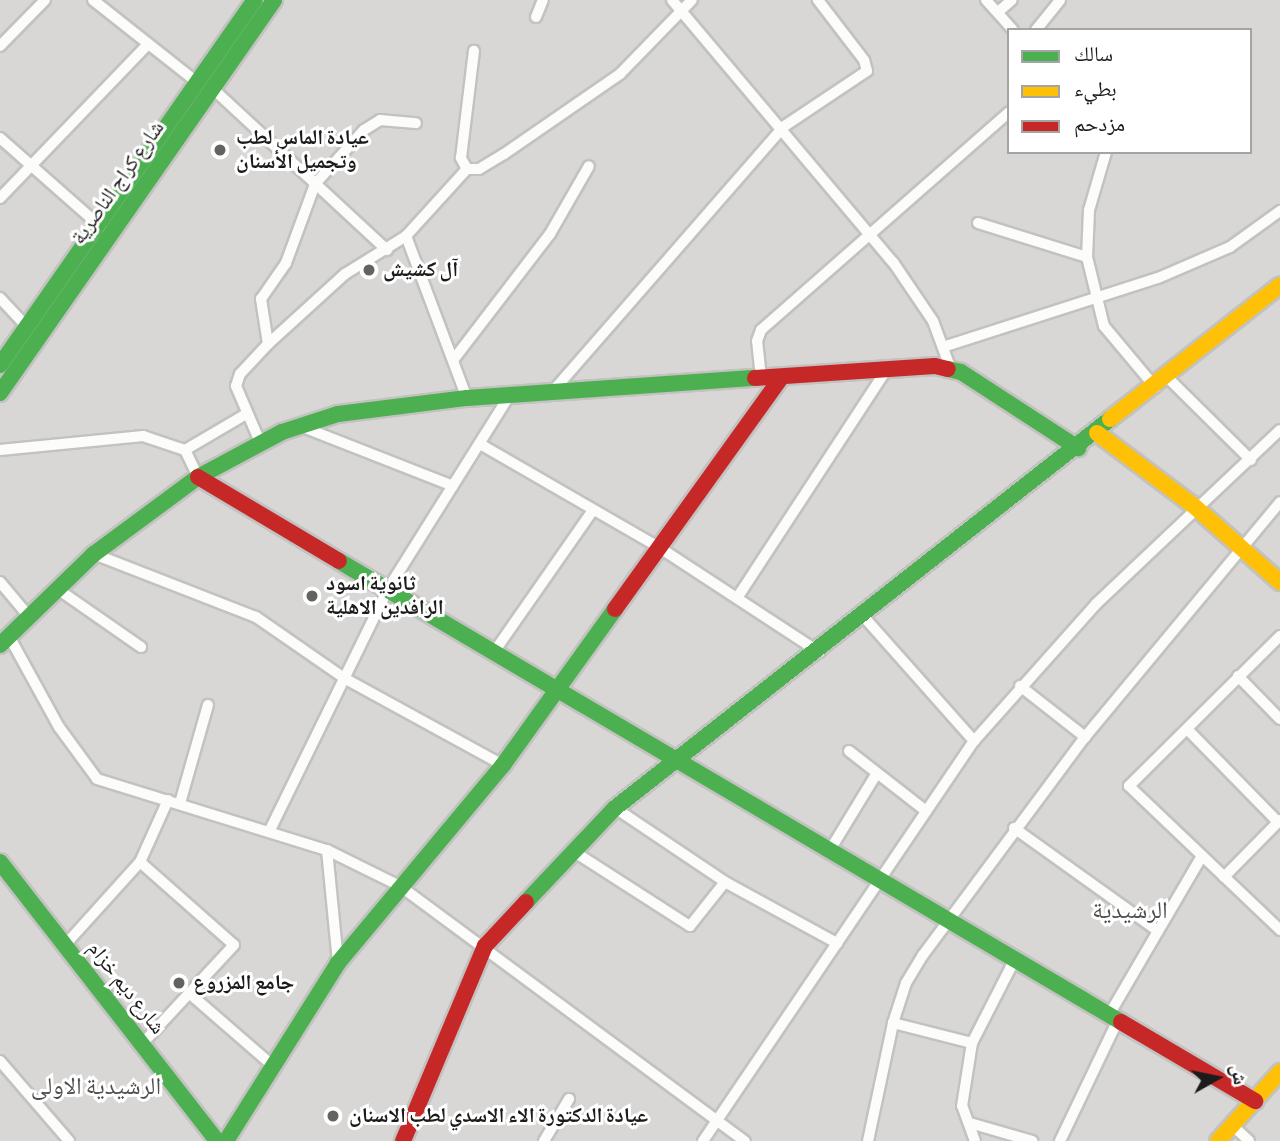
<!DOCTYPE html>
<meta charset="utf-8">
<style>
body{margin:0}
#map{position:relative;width:1280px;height:1141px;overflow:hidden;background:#eae8e4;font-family:"Alegreya Sans","Noto Naskh Arabic",sans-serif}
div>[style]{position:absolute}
.residential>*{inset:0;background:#d9d7d5}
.roads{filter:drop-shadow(2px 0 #c2c2c0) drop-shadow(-2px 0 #c2c2c0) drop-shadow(0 2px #c2c2c0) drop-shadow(0 -2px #c2c2c0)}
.street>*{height:10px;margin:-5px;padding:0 5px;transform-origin:5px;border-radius:5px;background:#fcfcfb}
.fast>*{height:16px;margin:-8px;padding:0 8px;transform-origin:8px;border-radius:8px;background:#4caf50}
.slow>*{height:16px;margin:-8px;padding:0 8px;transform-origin:8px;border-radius:8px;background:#ffc107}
.jam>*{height:16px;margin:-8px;padding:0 8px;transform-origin:8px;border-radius:8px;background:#c62828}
.dots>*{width:19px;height:19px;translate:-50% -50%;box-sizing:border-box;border:4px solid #fff;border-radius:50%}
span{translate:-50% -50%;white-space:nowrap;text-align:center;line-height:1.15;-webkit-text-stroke:6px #fff;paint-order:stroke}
.poi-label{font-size:21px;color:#1b1b1b;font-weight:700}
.left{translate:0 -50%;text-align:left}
.street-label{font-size:21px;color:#1b1b1b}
.quarter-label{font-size:24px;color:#4e4e4e}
.legend{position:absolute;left:1007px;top:28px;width:245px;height:126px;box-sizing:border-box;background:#fff;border:2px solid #a4a4a4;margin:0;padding:9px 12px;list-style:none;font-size:21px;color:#1b1b1b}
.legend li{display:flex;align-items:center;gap:14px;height:35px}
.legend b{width:35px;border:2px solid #a4a4a4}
.north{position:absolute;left:1182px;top:1043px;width:70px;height:70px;-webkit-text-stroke:5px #fff;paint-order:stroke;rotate:81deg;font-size:19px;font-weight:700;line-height:28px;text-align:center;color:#1b1b1b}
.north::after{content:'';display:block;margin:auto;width:24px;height:32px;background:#1b1b1b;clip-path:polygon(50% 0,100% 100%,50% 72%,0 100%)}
</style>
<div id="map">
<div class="residential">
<div style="clip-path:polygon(evenodd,0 0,1280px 0,1280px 1141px,0 1141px,0 0,1009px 30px,1250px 30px,1250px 152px,1009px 152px,1009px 30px)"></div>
</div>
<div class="roads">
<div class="street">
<div style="left:93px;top:0;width:132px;rotate:38.3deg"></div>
<div style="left:672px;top:0;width:343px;rotate:49.9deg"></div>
<div style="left:893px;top:262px;width:71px;rotate:55.9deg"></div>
<div style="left:933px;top:321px;width:49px;rotate:69.7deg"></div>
<div style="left:986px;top:0;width:40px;rotate:48deg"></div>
<div style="left:998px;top:12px;width:18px;rotate:-41deg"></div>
<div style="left:536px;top:17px;width:18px;rotate:-68deg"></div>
<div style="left:1036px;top:30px;width:38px;rotate:-51deg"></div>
<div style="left:0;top:46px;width:64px;rotate:-45.6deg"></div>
<div style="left:211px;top:87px;width:240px;rotate:42.8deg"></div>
<div style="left:0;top:138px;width:135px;rotate:41.4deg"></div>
<div style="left:1106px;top:152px;width:60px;rotate:106.3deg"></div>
<div style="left:1089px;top:210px;width:47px;rotate:92.4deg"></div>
<div style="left:1087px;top:257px;width:71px;rotate:76.2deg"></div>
<div style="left:1104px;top:326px;width:80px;rotate:50.1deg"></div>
<div style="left:467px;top:169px;width:13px;rotate:-119deg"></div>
<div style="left:461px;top:158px;width:108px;rotate:-83.1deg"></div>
<div style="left:0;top:198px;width:214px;rotate:-46.1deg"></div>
<div style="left:978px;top:223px;width:114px;rotate:17.3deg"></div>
<div style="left:406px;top:236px;width:173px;rotate:69.4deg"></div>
<div style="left:0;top:298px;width:40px;rotate:47deg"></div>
<div style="left:268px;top:344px;width:46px;rotate:-98.8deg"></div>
<div style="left:261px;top:299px;width:44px;rotate:-55.2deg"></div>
<div style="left:286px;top:263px;width:84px;rotate:-69.8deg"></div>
<div style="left:315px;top:184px;width:73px;rotate:-47.8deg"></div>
<div style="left:364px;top:130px;width:19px;rotate:-32deg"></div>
<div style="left:380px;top:120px;width:36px;rotate:5deg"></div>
<div style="left:946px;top:346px;width:223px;rotate:-17.8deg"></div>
<div style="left:1158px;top:278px;width:78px;rotate:-23.3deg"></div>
<div style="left:1230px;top:247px;width:62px;rotate:-35.8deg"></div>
<div style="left:454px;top:359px;width:158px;rotate:-52.5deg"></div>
<div style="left:550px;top:234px;width:78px;rotate:-60.2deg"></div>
<div style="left:1167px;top:377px;width:118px;rotate:44.7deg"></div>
<div style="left:761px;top:378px;width:37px;rotate:-96deg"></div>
<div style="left:757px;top:341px;width:12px;rotate:-70deg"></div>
<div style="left:761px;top:330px;width:330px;rotate:-41.3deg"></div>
<div style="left:553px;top:391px;width:350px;rotate:-48.9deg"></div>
<div style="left:783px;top:127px;width:101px;rotate:-33.7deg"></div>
<div style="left:867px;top:71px;width:11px;rotate:-105deg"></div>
<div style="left:864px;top:60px;width:76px;rotate:-127.5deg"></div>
<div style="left:300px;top:426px;width:164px;rotate:21.4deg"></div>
<div style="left:260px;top:442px;width:61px;rotate:-113.2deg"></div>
<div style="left:236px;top:386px;width:13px;rotate:-72deg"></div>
<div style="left:240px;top:374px;width:41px;rotate:-47deg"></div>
<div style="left:268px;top:344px;width:104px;rotate:-42.3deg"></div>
<div style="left:345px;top:274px;width:72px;rotate:-31.9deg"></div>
<div style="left:406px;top:236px;width:91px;rotate:-47.7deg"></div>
<div style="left:467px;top:169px;width:12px"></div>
<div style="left:479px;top:169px;width:29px;rotate:-31deg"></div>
<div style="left:504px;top:154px;width:141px;rotate:-34.6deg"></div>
<div style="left:620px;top:74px;width:103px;rotate:-45.8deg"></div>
<div style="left:480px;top:444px;width:204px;rotate:30deg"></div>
<div style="left:657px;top:546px;width:194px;rotate:33.2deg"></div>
<div style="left:0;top:450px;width:144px;rotate:-5.6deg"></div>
<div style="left:143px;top:436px;width:44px;rotate:18.4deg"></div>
<div style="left:185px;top:450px;width:71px;rotate:-30.5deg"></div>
<div style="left:185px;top:450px;width:30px;rotate:64deg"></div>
<div style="left:94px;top:554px;width:174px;rotate:21.3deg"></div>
<div style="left:256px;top:617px;width:107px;rotate:34.7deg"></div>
<div style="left:344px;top:678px;width:181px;rotate:28.7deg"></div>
<div style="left:0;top:582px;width:48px;rotate:50deg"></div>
<div style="left:59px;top:590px;width:100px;rotate:34.8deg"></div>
<div style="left:737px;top:598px;width:272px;rotate:-56.8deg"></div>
<div style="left:864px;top:617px;width:166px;rotate:48.4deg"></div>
<div style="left:1280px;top:636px;width:213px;rotate:135.2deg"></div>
<div style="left:1129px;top:786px;width:209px;rotate:43.6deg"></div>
<div style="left:10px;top:638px;width:102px;rotate:61.2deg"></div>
<div style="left:59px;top:727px;width:64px;rotate:53.8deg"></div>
<div style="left:97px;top:779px;width:241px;rotate:17.2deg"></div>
<div style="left:327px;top:850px;width:81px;rotate:26.3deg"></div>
<div style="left:400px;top:886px;width:429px;rotate:36.5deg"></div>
<div style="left:494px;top:652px;width:173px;rotate:-55.1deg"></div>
<div style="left:1238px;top:676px;width:60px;rotate:45.7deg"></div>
<div style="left:1020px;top:686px;width:83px;rotate:38.1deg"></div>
<div style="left:1187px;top:729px;width:130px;rotate:45.6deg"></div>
<div style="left:849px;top:751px;width:98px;rotate:37.9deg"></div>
<div style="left:180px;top:803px;width:102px;rotate:-74.1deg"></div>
<div style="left:615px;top:808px;width:133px;rotate:33.9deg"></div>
<div style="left:725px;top:882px;width:128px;rotate:28.6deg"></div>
<div style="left:1014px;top:828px;width:177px;rotate:35.6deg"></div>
<div style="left:269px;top:832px;width:271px;rotate:-63.9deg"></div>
<div style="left:388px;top:589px;width:228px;rotate:-57.9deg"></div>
<div style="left:327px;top:850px;width:114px;rotate:84.4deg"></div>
<div style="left:830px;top:850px;width:90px;rotate:-58.6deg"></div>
<div style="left:573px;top:851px;width:139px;rotate:32.7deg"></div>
<div style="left:690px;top:926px;width:56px;rotate:-51.5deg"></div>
<div style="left:140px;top:862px;width:125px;rotate:41.4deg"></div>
<div style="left:234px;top:945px;width:135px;rotate:132.9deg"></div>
<div style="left:1224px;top:877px;width:80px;rotate:-45.5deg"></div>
<div style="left:65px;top:945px;width:112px;rotate:-47.9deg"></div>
<div style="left:140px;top:862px;width:68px;rotate:-65.7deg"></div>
<div style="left:189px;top:993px;width:111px;rotate:41deg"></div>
<div style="left:1109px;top:1015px;width:184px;rotate:-59.7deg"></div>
<div style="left:893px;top:1023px;width:81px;rotate:14.2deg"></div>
<div style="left:0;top:1061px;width:106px;rotate:49.2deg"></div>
<div style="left:970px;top:1123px;width:65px;rotate:16.2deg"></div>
<div style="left:1232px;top:1125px;width:23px;rotate:43deg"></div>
<div style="left:544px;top:1141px;width:49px;rotate:-59.2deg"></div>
<div style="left:703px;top:1141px;width:483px;rotate:-55.9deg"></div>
<div style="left:974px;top:741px;width:183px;rotate:-48.3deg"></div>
<div style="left:1096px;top:604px;width:253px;rotate:-43.4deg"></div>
<div style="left:868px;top:1141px;width:121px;rotate:-78deg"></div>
<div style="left:893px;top:1023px;width:42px;rotate:-72deg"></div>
<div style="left:906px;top:983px;width:33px;rotate:-59deg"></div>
<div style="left:923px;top:955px;width:272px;rotate:-53.4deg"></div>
<div style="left:1085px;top:737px;width:305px;rotate:-50.3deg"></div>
<div style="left:975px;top:1141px;width:37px;rotate:-110deg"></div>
<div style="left:962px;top:1106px;width:64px;rotate:-81deg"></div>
<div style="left:972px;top:1043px;width:94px;rotate:-62.9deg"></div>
<div style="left:1060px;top:1141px;width:134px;rotate:-64.4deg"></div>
</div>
<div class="fast">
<div style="left:0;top:365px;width:445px;rotate:-55.1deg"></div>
<div style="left:948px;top:369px;width:13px;rotate:13deg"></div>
<div style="left:961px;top:372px;width:140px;rotate:33deg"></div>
<div style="left:0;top:393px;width:479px;rotate:-55.1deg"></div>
<div style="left:339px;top:561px;width:908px;rotate:30.52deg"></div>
<div style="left:0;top:645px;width:131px;rotate:-44.1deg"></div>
<div style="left:94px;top:554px;width:129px;rotate:-36.5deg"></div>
<div style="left:198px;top:477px;width:95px;rotate:-28.2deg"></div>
<div style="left:282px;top:432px;width:59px;rotate:-17.8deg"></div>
<div style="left:338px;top:414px;width:130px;rotate:-7.1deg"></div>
<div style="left:467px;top:398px;width:289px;rotate:-4deg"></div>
<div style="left:0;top:862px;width:353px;rotate:52.1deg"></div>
<div style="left:526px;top:902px;width:129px;rotate:-46.6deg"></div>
<div style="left:615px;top:808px;width:630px;rotate:-38.16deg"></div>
<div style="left:226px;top:1141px;width:210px;rotate:-57.8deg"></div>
<div style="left:338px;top:963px;width:258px;rotate:-50.2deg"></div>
<div style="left:503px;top:765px;width:192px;rotate:-54.3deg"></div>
</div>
<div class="slow">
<div style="left:1110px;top:419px;width:216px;rotate:-38.2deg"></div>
<div style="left:1097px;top:433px;width:121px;rotate:37deg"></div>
<div style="left:1194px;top:506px;width:115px;rotate:41.5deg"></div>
<div style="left:1218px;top:1141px;width:93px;rotate:-48.1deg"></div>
</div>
<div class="jam">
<div style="left:755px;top:378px;width:180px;rotate:-3.8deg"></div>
<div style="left:935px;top:366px;width:13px;rotate:13deg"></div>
<div style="left:198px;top:477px;width:164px;rotate:30.8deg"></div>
<div style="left:615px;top:609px;width:283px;rotate:-54.3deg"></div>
<div style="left:1121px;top:1022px;width:156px;rotate:30.5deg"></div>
<div style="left:403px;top:1141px;width:212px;rotate:-67.2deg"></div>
<div style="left:485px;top:946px;width:60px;rotate:-47deg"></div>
</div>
</div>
<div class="dots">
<div style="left:220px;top:150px;background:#636361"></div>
<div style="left:369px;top:270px;background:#636361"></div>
<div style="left:312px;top:596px;background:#636361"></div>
<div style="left:179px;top:983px;background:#636361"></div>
<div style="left:333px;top:1116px;background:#636361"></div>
</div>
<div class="poi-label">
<span class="left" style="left:236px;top:150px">عيادة الماس لطب<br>وتجميل الأسنان</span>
<span class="left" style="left:383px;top:270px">آل كشيش</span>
<span class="left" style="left:326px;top:596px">ثانوية اسود<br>الرافدين الاهلية</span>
<span class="left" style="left:193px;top:983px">جامع المزروع</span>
<span class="left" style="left:349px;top:1116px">عيادة الدكتورة الاء الاسدي لطب الاسنان</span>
</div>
<div class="street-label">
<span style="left:118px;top:183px;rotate:-55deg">شارع كراج الناصرية</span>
<span style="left:126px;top:988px;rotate:52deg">شارع ديم خزام</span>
</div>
<div class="quarter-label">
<span style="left:1130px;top:912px">الرشيدية</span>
<span style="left:96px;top:1088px">الرشيدية الاولى</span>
</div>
<ul class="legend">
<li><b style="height:9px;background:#4caf50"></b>سالك</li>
<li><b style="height:9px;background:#ffc107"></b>بطيء</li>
<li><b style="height:9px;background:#c62828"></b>مزدحم</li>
</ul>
<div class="north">ش</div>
</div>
